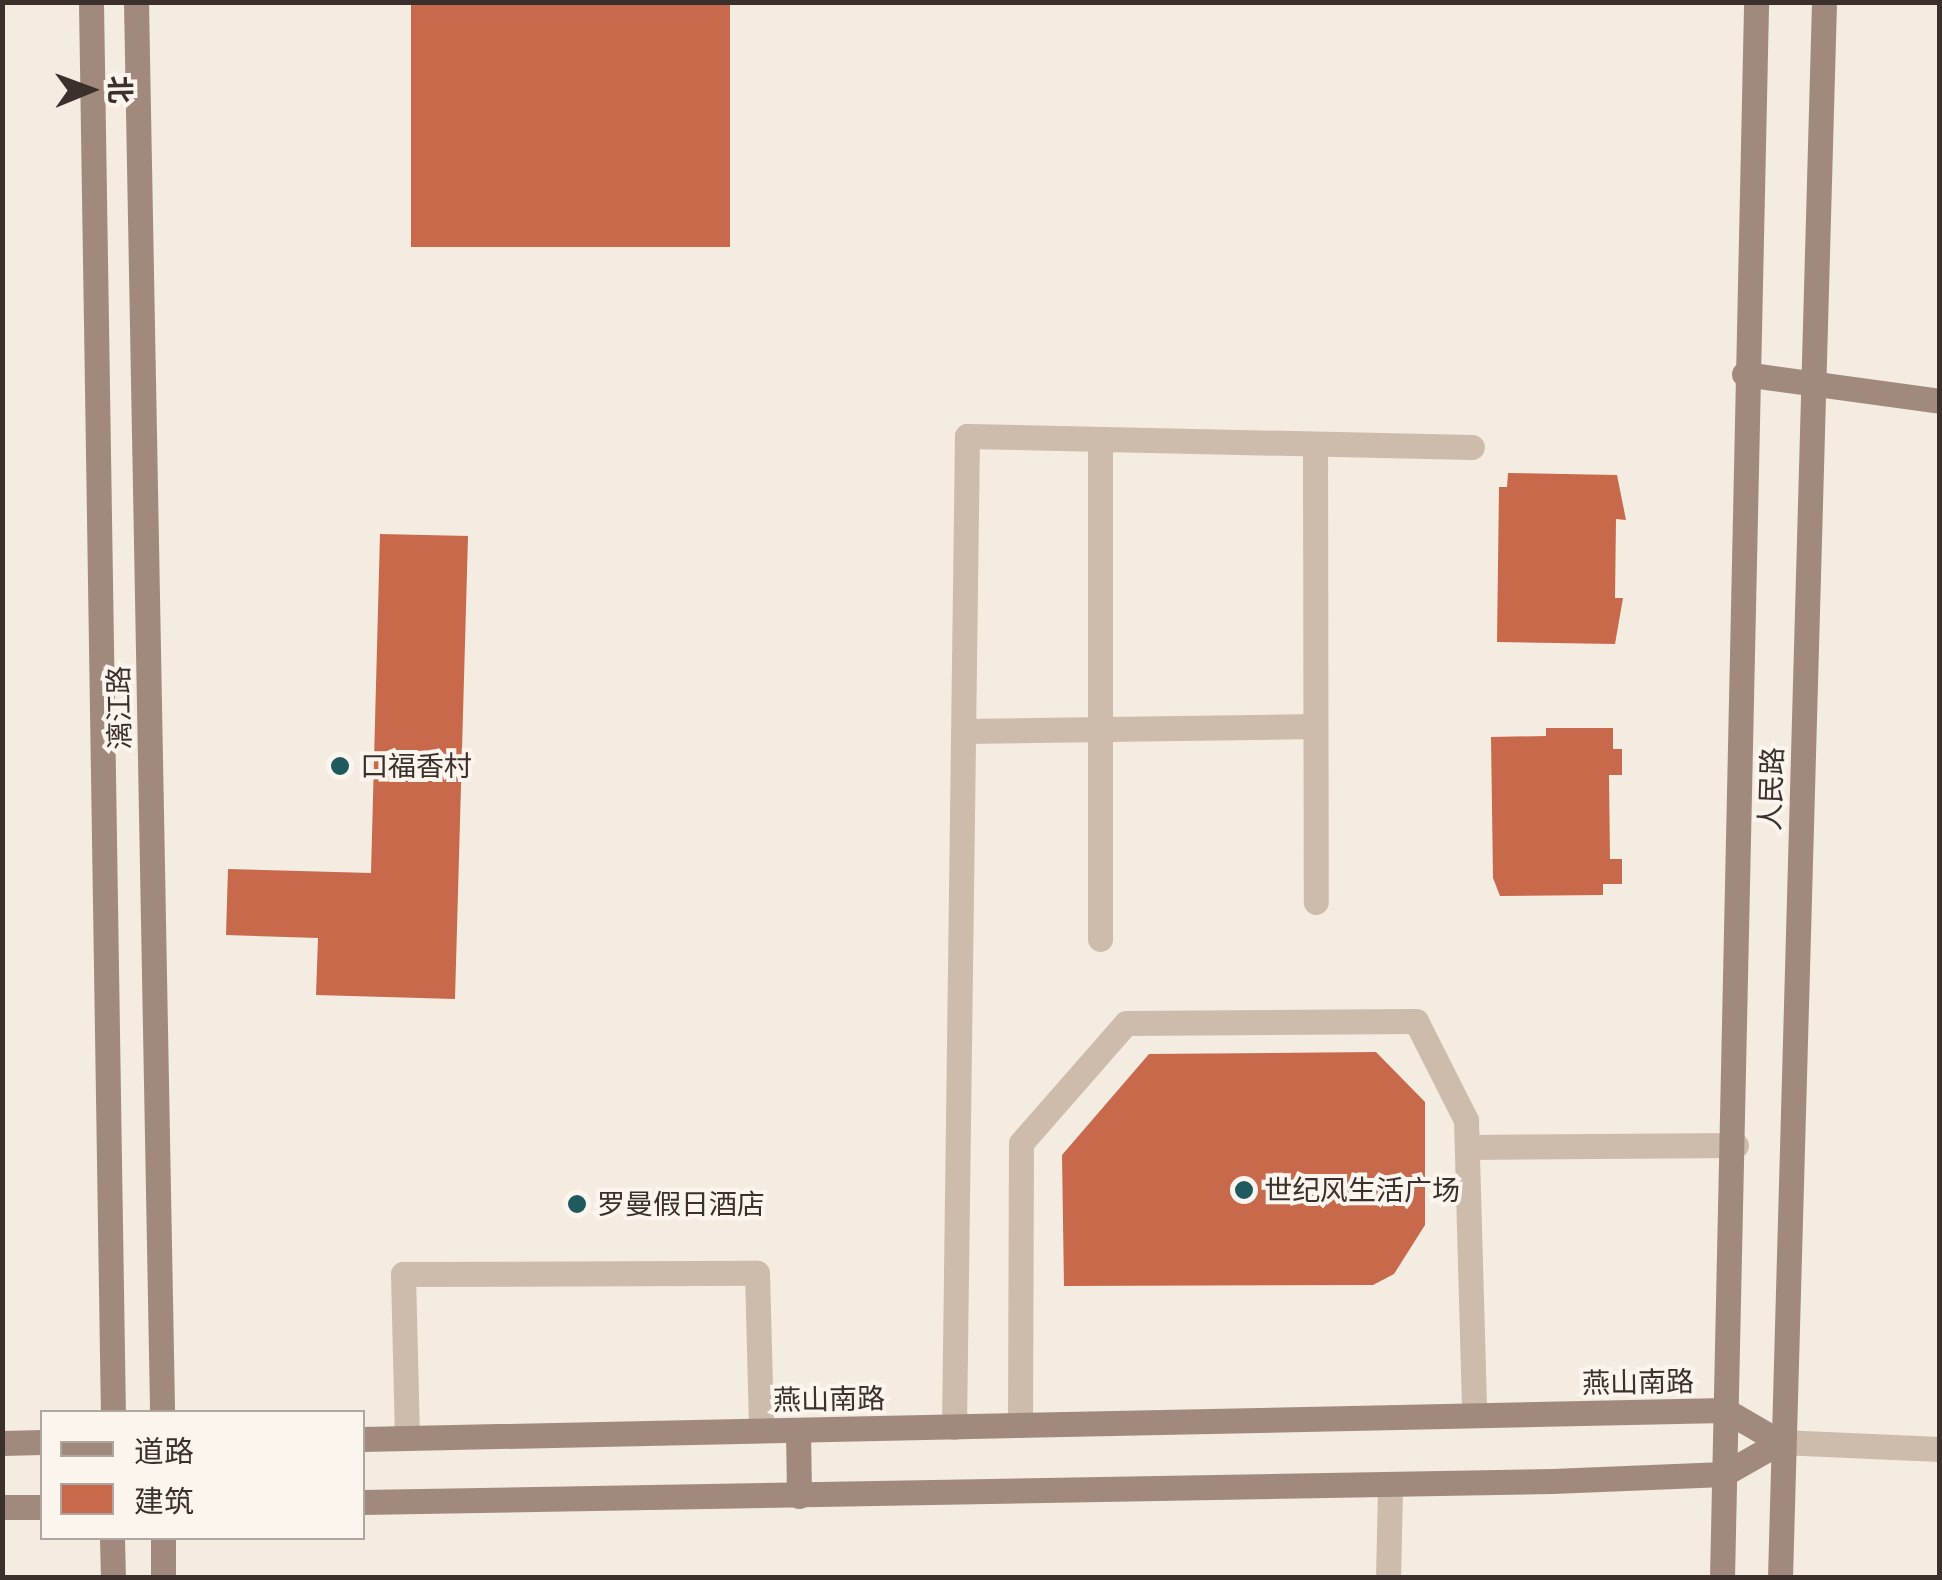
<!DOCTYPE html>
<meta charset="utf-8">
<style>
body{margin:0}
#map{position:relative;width:1942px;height:1580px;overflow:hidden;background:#f4ebe1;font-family:Figtree,"Noto Sans SC",sans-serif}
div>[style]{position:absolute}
.building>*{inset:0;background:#c8694b;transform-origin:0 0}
.street>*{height:25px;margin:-12.5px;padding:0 12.5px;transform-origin:12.5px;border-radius:12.5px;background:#cdbbac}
.secondary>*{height:25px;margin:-12.5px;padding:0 12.5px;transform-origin:12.5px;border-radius:12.5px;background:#a18a7d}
.dots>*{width:28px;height:28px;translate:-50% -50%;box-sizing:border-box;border:5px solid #fbf5ee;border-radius:50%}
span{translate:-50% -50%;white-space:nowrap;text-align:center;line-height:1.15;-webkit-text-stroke:8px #fbf5ee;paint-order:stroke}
.street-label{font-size:28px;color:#3b302b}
.poi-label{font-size:28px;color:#3b302b}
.left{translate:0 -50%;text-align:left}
.frame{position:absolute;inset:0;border:5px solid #3b302b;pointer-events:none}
.legend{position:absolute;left:40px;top:1410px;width:325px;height:130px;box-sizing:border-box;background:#fbf5ee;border:2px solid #aea6a0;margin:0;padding:12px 18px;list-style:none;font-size:30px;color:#3b302b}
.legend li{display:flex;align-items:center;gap:20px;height:50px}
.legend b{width:50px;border:2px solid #aea6a0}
.north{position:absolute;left:40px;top:40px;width:100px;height:100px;-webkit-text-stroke:8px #fbf5ee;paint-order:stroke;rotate:89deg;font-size:28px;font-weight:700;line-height:40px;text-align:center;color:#3b302b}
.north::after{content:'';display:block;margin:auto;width:35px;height:45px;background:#3b302b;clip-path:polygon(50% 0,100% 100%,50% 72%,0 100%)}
</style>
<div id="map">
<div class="building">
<div style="left:411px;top:2px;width:319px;height:245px"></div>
<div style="clip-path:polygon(1508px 473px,1617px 475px,1626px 520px,1616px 519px,1615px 598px,1623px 598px,1615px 644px,1497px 642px,1499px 487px,1507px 487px)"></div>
<div style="clip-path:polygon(380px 534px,468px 536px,455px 999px,316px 995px,318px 938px,226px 935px,228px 869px,371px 873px)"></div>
<div style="clip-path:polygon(1546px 728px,1613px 728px,1613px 749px,1622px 749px,1622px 775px,1609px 775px,1610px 859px,1622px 859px,1622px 884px,1603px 884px,1603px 895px,1500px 896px,1493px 878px,1491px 737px,1546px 736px)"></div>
<div style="clip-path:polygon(1376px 1052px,1425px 1102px,1425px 1225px,1394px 1274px,1373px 1285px,1064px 1286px,1062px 1155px,1149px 1054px)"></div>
</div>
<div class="street">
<div style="left:1100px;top:439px;width:500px;rotate:90deg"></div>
<div style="left:1315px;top:445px;width:457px;rotate:89.9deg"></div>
<div style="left:965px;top:731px;width:350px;rotate:-0.8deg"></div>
<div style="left:1467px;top:1147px;width:269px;rotate:-0.4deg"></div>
<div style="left:1020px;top:1425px;width:282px;rotate:-89.8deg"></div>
<div style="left:1021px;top:1143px;width:159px;rotate:-48.8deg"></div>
<div style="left:1126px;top:1023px;width:290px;rotate:-0.4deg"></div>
<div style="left:1416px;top:1021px;width:111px;rotate:63.2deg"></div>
<div style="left:1466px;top:1120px;width:295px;rotate:88.4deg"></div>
<div style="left:954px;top:1427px;width:991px;rotate:-89.25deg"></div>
<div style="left:967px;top:436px;width:505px;rotate:1.25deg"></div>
<div style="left:407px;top:1438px;width:164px;rotate:-91.4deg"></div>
<div style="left:403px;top:1274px;width:354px;rotate:-0.2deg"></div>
<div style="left:757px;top:1273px;width:157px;rotate:88.5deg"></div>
<div style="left:1780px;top:1442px;width:160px;rotate:2.5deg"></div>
<div style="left:1388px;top:1578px;width:91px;rotate:-88.7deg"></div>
</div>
<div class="secondary">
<div style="left:91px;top:2px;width:1410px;rotate:89.11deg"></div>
<div style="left:136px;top:2px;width:1410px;rotate:88.94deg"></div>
<div style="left:1744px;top:374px;width:198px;rotate:7.8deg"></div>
<div style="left:798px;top:1430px;width:66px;rotate:89.1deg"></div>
<div style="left:362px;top:1439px;width:1363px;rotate:-1.22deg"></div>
<div style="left:1725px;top:1410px;width:64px;rotate:30.2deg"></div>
<div style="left:2px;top:1443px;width:40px;rotate:-1.4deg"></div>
<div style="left:362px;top:1502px;width:1190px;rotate:-1.01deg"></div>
<div style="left:1552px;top:1481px;width:172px;rotate:-2.3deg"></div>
<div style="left:1724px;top:1474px;width:64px;rotate:-29.7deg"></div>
<div style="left:2px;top:1507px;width:40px"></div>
<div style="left:112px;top:1538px;width:40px;rotate:88.6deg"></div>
<div style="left:163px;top:1538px;width:40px;rotate:90deg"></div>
<div style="left:1722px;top:1578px;width:1576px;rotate:-88.76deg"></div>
<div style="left:1780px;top:1578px;width:1577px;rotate:-88.4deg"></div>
</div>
<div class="dots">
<div style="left:340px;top:766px;background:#1f5a5e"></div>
<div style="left:1244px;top:1190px;background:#1f5a5e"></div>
<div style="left:577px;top:1204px;background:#1f5a5e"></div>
</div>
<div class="street-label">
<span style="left:119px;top:708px;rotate:-91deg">漓江路</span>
<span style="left:1771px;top:789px;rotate:-88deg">人民路</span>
<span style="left:1638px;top:1382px;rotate:-1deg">燕山南路</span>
<span style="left:829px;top:1399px;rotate:-1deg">燕山南路</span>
</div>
<div class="poi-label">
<span class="left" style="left:360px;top:766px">口福香村</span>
<span class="left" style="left:1264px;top:1190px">世纪风生活广场</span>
<span class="left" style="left:597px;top:1204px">罗曼假日酒店</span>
</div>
<div class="frame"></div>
<ul class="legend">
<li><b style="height:12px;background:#a18a7d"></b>道路</li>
<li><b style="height:28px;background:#c8694b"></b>建筑</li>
</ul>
<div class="north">北</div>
</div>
